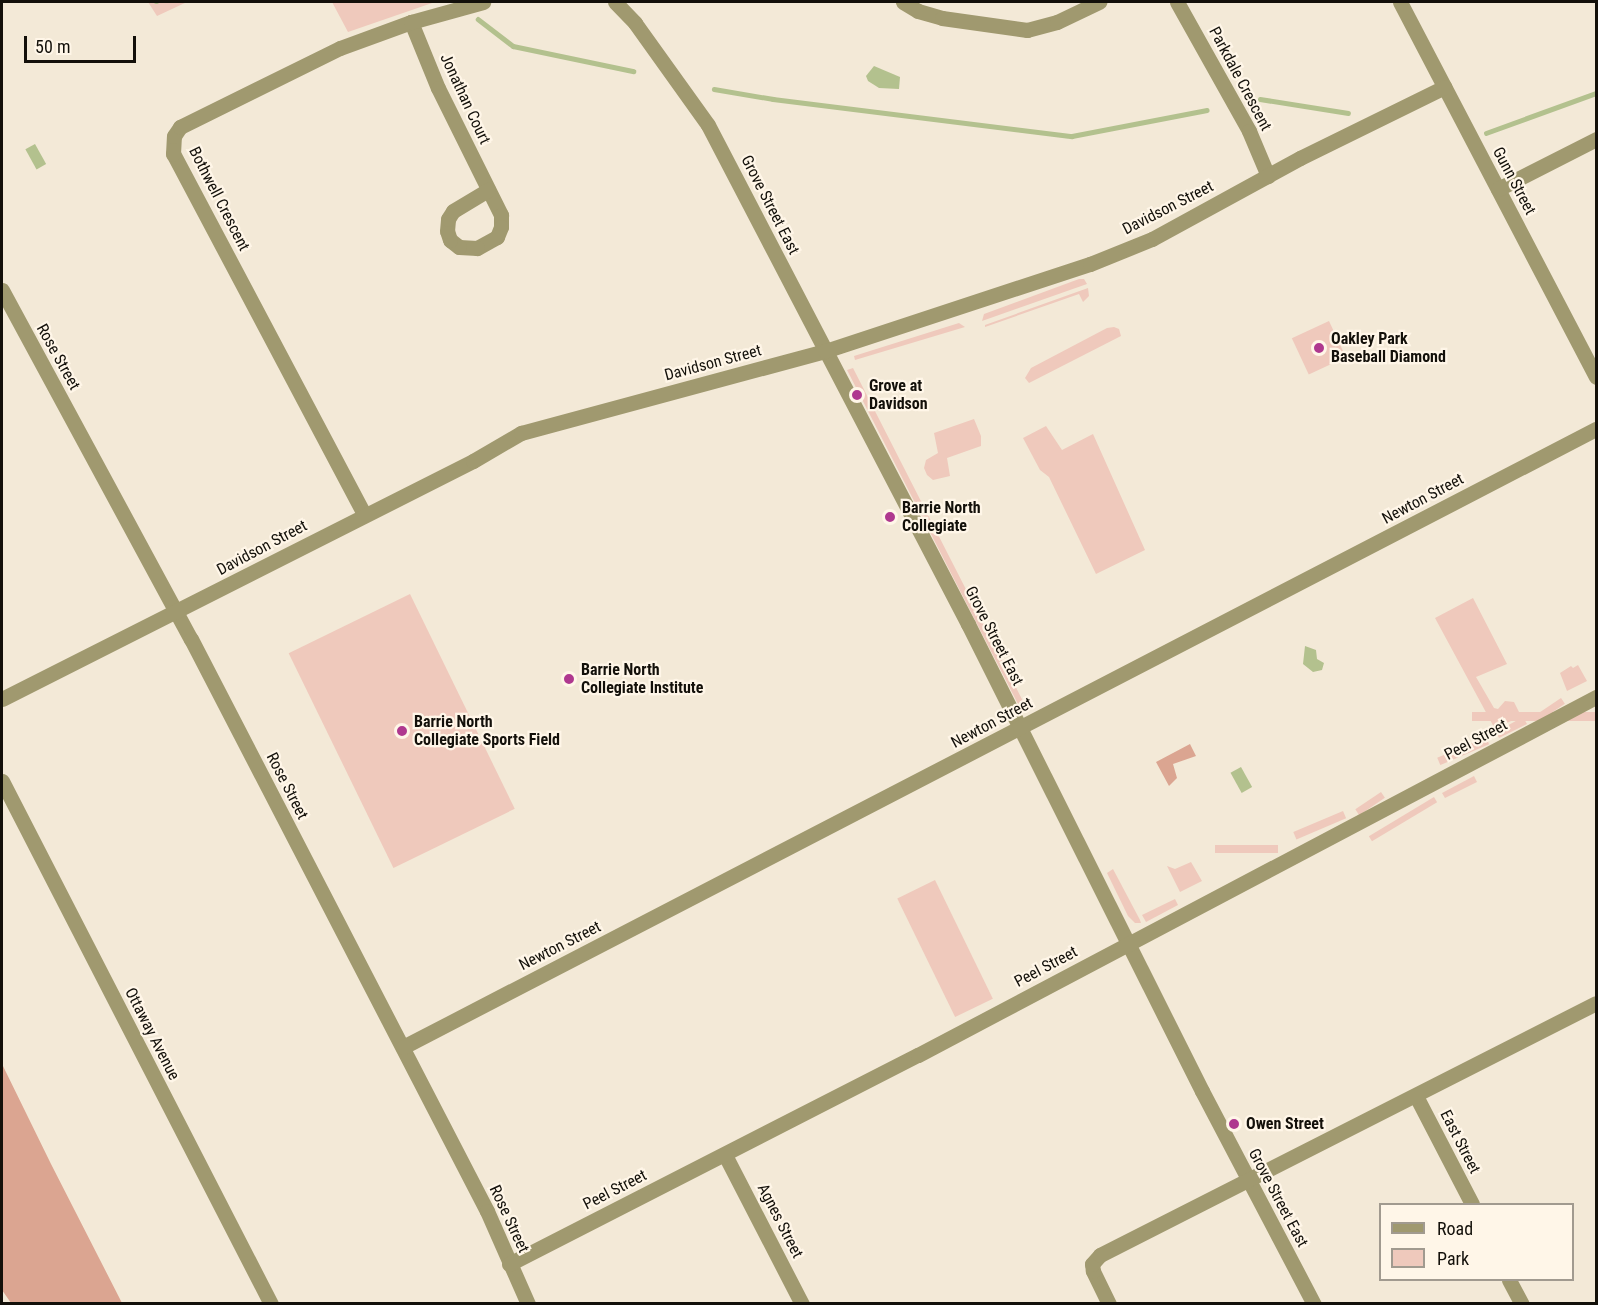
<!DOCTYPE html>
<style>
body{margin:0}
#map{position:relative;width:1598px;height:1305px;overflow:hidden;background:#f3e9d7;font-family:"Roboto Condensed",sans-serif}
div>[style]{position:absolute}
.green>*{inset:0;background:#efc9bc;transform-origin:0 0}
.forest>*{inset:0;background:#dba591}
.water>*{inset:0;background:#b3c18e;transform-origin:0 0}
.stream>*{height:4.5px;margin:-2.25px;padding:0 2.25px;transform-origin:2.25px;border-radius:2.25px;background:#b3c18e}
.minor>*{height:15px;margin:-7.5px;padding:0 7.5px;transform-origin:7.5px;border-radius:7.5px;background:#a0996f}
.dots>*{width:16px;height:16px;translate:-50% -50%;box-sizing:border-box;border:3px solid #fff6e8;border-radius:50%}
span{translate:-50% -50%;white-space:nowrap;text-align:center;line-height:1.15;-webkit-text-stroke:4.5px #fff6e8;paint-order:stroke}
.street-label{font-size:16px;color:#13100a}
.poi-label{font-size:16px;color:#13100a;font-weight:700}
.left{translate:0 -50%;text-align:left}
.frame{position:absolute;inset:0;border:3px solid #13100a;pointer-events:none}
.legend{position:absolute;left:1379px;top:1203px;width:195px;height:78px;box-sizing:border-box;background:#fff6e8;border:2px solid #a19a8f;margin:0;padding:8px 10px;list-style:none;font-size:18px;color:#13100a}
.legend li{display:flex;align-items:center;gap:12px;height:30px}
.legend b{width:30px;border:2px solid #a19a8f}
.scale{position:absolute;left:24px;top:36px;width:112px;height:27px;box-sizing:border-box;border:3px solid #13100a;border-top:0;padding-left:8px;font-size:18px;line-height:21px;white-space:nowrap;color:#13100a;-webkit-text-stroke:4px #fff6e8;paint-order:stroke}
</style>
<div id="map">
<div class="green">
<div style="clip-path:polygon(148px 2px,187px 2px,157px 16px)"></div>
<div style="clip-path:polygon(332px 2px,435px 2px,348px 32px)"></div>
<div style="clip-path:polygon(1079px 279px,1084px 279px,1087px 284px,982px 321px,984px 314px)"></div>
<div style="clip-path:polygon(1088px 288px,1089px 296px,1083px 302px,1079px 294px,985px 327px,985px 325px)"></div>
<div style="left:1329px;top:321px;width:40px;height:41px;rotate:65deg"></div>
<div style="clip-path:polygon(959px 323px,965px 327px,855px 360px,854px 356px)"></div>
<div style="clip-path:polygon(1114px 327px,1119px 329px,1121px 336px,1029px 383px,1025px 378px,1031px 368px,1107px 328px)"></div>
<div style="clip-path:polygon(853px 368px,1027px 709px,1028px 709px,1019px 706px,847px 370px)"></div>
<div style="clip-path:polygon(974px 419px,981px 436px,981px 446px,947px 458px,950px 476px,933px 480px,927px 475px,924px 468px,926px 460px,938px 453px,934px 433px)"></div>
<div style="clip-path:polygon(1046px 426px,1062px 450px,1093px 434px,1145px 550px,1096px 574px,1049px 477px,1040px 470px,1023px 438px)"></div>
<div style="left:410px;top:594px;width:239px;height:135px;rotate:64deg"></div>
<div style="clip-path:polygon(1473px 598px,1507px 664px,1476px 677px,1494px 708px,1498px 709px,1505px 701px,1514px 702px,1521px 716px,1495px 729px,1435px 618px)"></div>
<div style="clip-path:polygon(1578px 665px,1587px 681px,1567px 691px,1560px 673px,1571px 666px,1573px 668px)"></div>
<div style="left:1561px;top:698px;width:7px;height:30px;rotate:56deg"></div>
<div style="left:1596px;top:712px;width:9px;height:124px;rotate:90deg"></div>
<div style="clip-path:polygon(1523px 717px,1527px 724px,1499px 738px,1496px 732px)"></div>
<div style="left:1486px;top:737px;width:8px;height:53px;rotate:67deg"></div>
<div style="clip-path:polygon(1474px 776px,1477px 782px,1445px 798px,1442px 793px)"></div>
<div style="left:1381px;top:792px;width:7px;height:31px;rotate:56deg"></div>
<div style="left:1434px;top:797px;width:6px;height:76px;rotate:59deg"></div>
<div style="left:1343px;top:811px;width:8px;height:54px;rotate:67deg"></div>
<div style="left:1278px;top:845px;width:8px;height:63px;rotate:90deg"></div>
<div style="clip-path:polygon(1191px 862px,1202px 881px,1180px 892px,1167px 866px,1175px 869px)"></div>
<div style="clip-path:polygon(1113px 869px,1140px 920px,1141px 923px,1135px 923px,1128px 916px,1107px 873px)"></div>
<div style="left:935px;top:880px;width:132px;height:42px;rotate:64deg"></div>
<div style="clip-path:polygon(1175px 899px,1178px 905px,1146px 922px,1142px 915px)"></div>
</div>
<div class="forest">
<div style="clip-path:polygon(1190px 744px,1196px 756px,1173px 764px,1177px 778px,1169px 786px,1156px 762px)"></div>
<div style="clip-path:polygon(2px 1064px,51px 1164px,122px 1303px,11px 1303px,2px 1290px)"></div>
</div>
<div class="water">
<div style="clip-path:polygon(874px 66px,900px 77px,899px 89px,879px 88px,868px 81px,866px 76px)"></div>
<div style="left:35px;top:144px;width:23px;height:11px;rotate:61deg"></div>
<div style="clip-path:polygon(1305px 646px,1316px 650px,1317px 659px,1324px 663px,1322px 670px,1313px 672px,1303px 664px)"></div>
<div style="left:1241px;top:767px;width:23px;height:12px;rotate:61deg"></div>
</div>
<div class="stream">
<div style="left:156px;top:2px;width:1px"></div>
<div style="left:478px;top:19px;width:44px;rotate:37.6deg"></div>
<div style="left:513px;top:46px;width:123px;rotate:11.8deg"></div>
<div style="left:714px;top:89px;width:60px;rotate:9.6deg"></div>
<div style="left:773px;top:99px;width:301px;rotate:7.1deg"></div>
<div style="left:1072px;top:136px;width:137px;rotate:-10.9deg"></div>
<div style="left:1260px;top:99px;width:89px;rotate:9deg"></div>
<div style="left:1486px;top:133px;width:117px;rotate:-20deg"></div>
</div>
<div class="minor">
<div style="left:615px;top:2px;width:29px;rotate:46deg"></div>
<div style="left:635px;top:23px;width:125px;rotate:54.4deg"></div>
<div style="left:708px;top:125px;width:563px;rotate:62.48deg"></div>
<div style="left:968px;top:624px;width:522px;rotate:63.39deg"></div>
<div style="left:1202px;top:1091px;width:241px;rotate:62.3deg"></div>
<div style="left:903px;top:2px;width:17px;rotate:31deg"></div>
<div style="left:918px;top:11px;width:25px;rotate:16deg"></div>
<div style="left:942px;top:18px;width:86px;rotate:8deg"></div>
<div style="left:1027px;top:30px;width:31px;rotate:-15deg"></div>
<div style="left:1057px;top:22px;width:47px;rotate:-25.5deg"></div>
<div style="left:1177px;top:2px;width:148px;rotate:60.8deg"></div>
<div style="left:1249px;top:131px;width:49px;rotate:67.1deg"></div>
<div style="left:1400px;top:2px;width:423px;rotate:62.4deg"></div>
<div style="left:411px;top:22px;width:71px;rotate:67.8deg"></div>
<div style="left:438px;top:88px;width:142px;rotate:63.6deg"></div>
<div style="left:501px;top:215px;width:12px;rotate:90deg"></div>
<div style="left:501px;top:227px;width:11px;rotate:112deg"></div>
<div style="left:497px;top:237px;width:23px;rotate:151deg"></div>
<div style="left:477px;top:248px;width:18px;rotate:-177deg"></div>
<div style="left:459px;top:247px;width:11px;rotate:-142deg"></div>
<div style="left:450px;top:240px;width:9px;rotate:-108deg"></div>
<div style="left:447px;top:231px;width:12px;rotate:-85deg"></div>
<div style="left:448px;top:219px;width:9px;rotate:-58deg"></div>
<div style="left:453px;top:211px;width:41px;rotate:-31deg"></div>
<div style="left:1498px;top:189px;width:110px;rotate:-27deg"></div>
<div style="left:2px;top:290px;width:397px;rotate:61.6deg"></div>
<div style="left:191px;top:639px;width:644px;rotate:62.64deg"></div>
<div style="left:487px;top:1211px;width:102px;rotate:66.2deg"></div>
<div style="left:364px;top:514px;width:408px;rotate:-117.9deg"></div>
<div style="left:173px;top:154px;width:18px;rotate:-87deg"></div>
<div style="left:174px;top:136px;width:11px;rotate:-56deg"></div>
<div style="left:180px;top:127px;width:178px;rotate:-26.3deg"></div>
<div style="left:340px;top:48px;width:76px;rotate:-20.1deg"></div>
<div style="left:411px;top:22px;width:75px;rotate:-15.5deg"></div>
<div style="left:2px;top:699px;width:528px;rotate:-26.81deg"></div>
<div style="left:473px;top:461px;width:56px;rotate:-30.3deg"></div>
<div style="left:521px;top:433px;width:315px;rotate:-15.1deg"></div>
<div style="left:825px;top:351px;width:279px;rotate:-18.2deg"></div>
<div style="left:1090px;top:264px;width:67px;rotate:-22deg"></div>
<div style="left:1152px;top:239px;width:169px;rotate:-28.7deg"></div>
<div style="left:1300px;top:158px;width:161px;rotate:-26.2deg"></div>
<div style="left:2px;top:781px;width:588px;rotate:62.78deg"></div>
<div style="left:403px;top:1047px;width:1344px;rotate:-27.39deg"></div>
<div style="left:1416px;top:1096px;width:122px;rotate:62.6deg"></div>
<div style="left:725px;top:1155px;width:168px;rotate:62.7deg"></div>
<div style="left:509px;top:1264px;width:459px;rotate:-27.1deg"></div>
<div style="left:918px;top:1055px;width:767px;rotate:-27.84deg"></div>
<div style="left:1509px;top:1280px;width:27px;rotate:62deg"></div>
<div style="left:1109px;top:1304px;width:37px;rotate:-116deg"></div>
<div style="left:1093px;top:1271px;width:7px;rotate:-98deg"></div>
<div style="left:1092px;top:1264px;width:12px;rotate:-48deg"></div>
<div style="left:1100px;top:1255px;width:556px;rotate:-26.93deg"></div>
</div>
<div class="dots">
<div style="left:1319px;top:348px;background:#af388f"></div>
<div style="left:857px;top:395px;background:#af388f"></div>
<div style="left:890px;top:517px;background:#af388f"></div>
<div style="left:569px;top:679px;background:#af388f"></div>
<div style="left:402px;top:731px;background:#af388f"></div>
<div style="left:1234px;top:1124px;background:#af388f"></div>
</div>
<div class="street-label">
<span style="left:1240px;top:79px;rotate:62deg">Parkdale Crescent</span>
<span style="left:465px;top:99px;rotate:65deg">Jonathan Court</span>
<span style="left:1514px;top:181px;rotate:62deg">Gunn Street</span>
<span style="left:219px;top:199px;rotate:63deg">Bothwell Crescent</span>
<span style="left:770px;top:205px;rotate:63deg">Grove Street East</span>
<span style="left:1168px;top:208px;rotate:-27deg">Davidson Street</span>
<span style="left:58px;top:357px;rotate:61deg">Rose Street</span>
<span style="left:713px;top:363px;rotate:-15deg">Davidson Street</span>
<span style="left:1423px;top:499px;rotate:-28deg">Newton Street</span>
<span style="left:262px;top:548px;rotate:-28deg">Davidson Street</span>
<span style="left:994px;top:636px;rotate:63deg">Grove Street East</span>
<span style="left:992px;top:723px;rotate:-28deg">Newton Street</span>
<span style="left:1476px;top:740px;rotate:-28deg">Peel Street</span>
<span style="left:287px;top:786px;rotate:63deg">Rose Street</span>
<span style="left:560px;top:946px;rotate:-27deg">Newton Street</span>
<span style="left:1046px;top:967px;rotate:-28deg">Peel Street</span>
<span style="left:152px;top:1034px;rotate:63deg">Ottaway Avenue</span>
<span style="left:1460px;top:1142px;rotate:63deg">East Street</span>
<span style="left:615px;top:1190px;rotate:-27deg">Peel Street</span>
<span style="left:1278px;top:1198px;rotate:62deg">Grove Street East</span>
<span style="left:509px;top:1219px;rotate:65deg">Rose Street</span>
<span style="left:780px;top:1221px;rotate:63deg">Agnes Street</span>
</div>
<div class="poi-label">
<span class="left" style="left:1331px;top:348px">Oakley Park<br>Baseball Diamond</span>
<span class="left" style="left:869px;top:395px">Grove at<br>Davidson</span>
<span class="left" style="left:902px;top:517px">Barrie North<br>Collegiate</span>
<span class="left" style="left:581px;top:679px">Barrie North<br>Collegiate Institute</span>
<span class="left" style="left:414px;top:731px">Barrie North<br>Collegiate Sports Field</span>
<span class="left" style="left:1246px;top:1124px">Owen Street</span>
</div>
<div class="frame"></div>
<ul class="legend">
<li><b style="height:8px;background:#a0996f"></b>Road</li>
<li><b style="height:16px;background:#efc9bc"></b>Park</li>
</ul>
<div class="scale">50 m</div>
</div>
